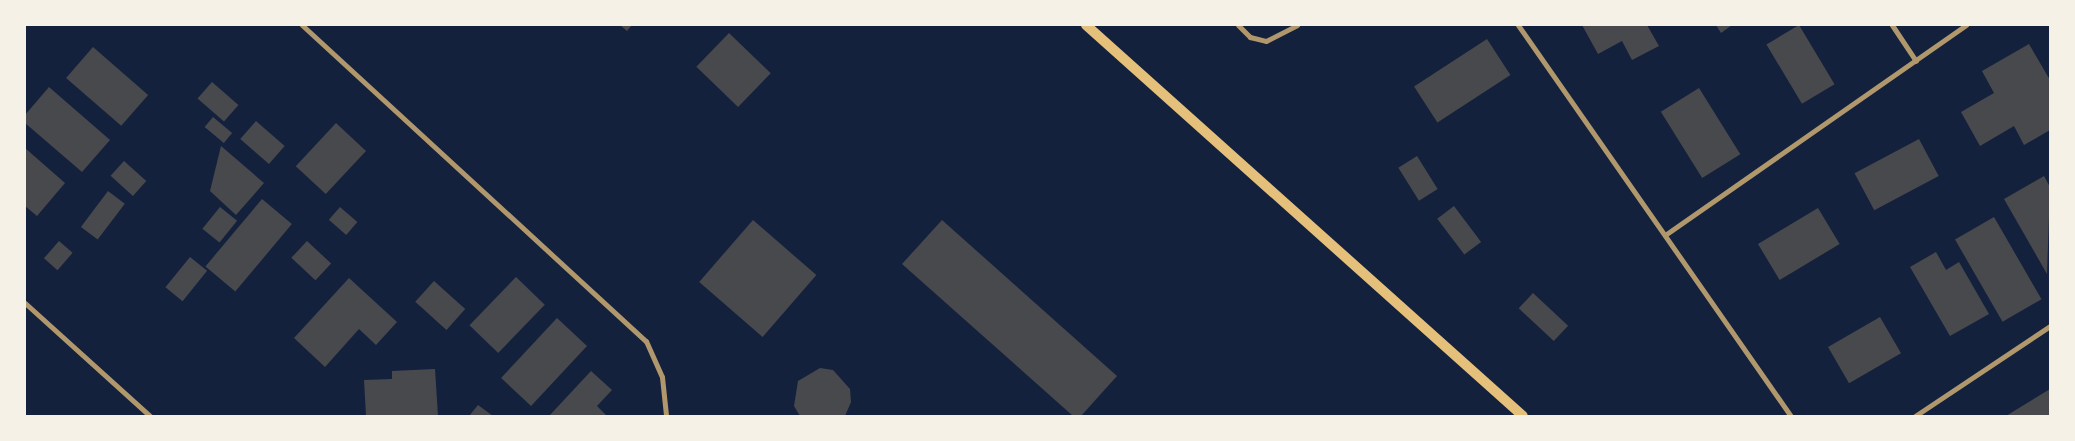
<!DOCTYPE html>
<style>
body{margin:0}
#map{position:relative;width:2075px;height:441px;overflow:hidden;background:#14213d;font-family:Literata,serif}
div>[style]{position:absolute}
.building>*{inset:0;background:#48494c;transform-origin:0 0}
.minor>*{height:5px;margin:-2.5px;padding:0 2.5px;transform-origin:2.5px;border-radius:2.5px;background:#b1986c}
.secondary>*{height:10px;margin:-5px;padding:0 5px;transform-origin:5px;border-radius:5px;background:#e5c07b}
span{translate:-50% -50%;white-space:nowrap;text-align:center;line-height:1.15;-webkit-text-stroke:4.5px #f6f1e7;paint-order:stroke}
.frame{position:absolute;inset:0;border:26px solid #f6f1e7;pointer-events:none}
</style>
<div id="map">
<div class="building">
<div style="clip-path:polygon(620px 25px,632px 25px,627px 31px)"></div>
<div style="clip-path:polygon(1582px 25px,1647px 25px,1659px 46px,1632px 60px,1622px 41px,1598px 54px)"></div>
<div style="clip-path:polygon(1716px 25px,1732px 25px,1721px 33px)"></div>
<div style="left:1799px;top:25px;width:69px;height:38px;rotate:59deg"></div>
<div style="left:729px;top:33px;width:58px;height:47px;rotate:44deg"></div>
<div style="left:1487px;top:39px;width:43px;height:87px;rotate:57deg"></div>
<div style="clip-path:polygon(2029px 44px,2050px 80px,2050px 130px,2024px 145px,2014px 126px,1980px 146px,1961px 112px,1994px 93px,1982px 71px)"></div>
<div style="left:93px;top:47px;width:73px;height:41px;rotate:41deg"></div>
<div style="left:212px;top:82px;width:35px;height:22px;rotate:41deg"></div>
<div style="clip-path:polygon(49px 87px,110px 140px,82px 172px,25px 123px,25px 115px)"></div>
<div style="left:1699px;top:88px;width:78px;height:45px;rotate:58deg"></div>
<div style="left:213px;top:117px;width:25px;height:13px;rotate:40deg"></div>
<div style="left:256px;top:121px;width:38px;height:24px;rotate:41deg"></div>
<div style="left:336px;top:123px;width:41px;height:59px;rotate:43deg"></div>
<div style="left:1919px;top:139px;width:42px;height:73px;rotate:62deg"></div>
<div style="clip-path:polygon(221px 146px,264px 183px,236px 215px,210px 191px)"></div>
<div style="clip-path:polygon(25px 148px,65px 183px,37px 216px,25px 206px)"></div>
<div style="left:1417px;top:156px;width:39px;height:22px;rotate:58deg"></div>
<div style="left:124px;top:161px;width:30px;height:20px;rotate:42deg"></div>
<div style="clip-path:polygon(2044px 176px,2050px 187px,2047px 274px,2004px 199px)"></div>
<div style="left:108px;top:191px;width:21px;height:45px;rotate:37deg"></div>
<div style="left:262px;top:199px;width:39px;height:88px;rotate:40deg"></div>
<div style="left:1454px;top:206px;width:45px;height:21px;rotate:53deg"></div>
<div style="left:220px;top:207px;width:22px;height:28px;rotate:39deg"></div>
<div style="left:340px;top:207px;width:23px;height:17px;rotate:41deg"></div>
<div style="left:1818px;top:208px;width:42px;height:70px;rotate:59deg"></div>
<div style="left:1994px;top:217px;width:95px;height:45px;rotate:60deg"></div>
<div style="left:753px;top:220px;width:84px;height:82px;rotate:41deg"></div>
<div style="clip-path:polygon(942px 220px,1117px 376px,1081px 416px,1073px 416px,902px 264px)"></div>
<div style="left:59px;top:241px;width:18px;height:23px;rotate:41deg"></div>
<div style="left:307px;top:241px;width:33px;height:23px;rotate:43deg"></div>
<div style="clip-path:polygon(1936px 252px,1946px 270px,1959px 262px,1989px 314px,1950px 336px,1910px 267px)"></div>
<div style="left:190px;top:257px;width:22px;height:39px;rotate:39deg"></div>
<div style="left:516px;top:277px;width:40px;height:67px;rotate:44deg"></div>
<div style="clip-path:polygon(349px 278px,397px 322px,376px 345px,359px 329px,325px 367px,294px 338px)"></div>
<div style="left:434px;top:281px;width:42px;height:28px;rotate:42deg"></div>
<div style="left:1533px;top:293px;width:48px;height:21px;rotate:43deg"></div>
<div style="left:1880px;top:317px;width:42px;height:60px;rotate:60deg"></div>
<div style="left:557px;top:318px;width:41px;height:82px;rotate:43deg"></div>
<div style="clip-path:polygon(820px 368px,833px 370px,850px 389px,851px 402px,845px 416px,800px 416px,794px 406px,798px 381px)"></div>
<div style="clip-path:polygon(435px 369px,438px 416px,366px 416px,364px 380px,392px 379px,392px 371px)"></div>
<div style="clip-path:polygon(591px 371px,612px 390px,597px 406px,607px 416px,549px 416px)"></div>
<div style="clip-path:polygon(2050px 389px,2050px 416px,2006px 416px)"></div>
<div style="clip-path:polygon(478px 405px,493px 416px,469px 416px)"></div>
</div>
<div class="minor">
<div style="left:302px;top:25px;width:467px;rotate:42.6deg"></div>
<div style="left:646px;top:341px;width:39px;rotate:66deg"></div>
<div style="left:662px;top:377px;width:39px;rotate:84deg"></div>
<div style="left:1238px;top:25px;width:17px;rotate:45deg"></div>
<div style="left:1250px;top:37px;width:16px;rotate:14deg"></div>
<div style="left:1266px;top:41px;width:35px;rotate:-27deg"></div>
<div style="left:1518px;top:25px;width:477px;rotate:55.1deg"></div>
<div style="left:1892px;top:25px;width:43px;rotate:56.3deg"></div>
<div style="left:1665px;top:235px;width:367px;rotate:-34.9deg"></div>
<div style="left:25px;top:303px;width:169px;rotate:42.1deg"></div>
<div style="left:1915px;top:416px;width:162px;rotate:-33.7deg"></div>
</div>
<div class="secondary">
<div style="left:1086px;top:25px;width:586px;rotate:41.82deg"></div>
</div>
<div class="frame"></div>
</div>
